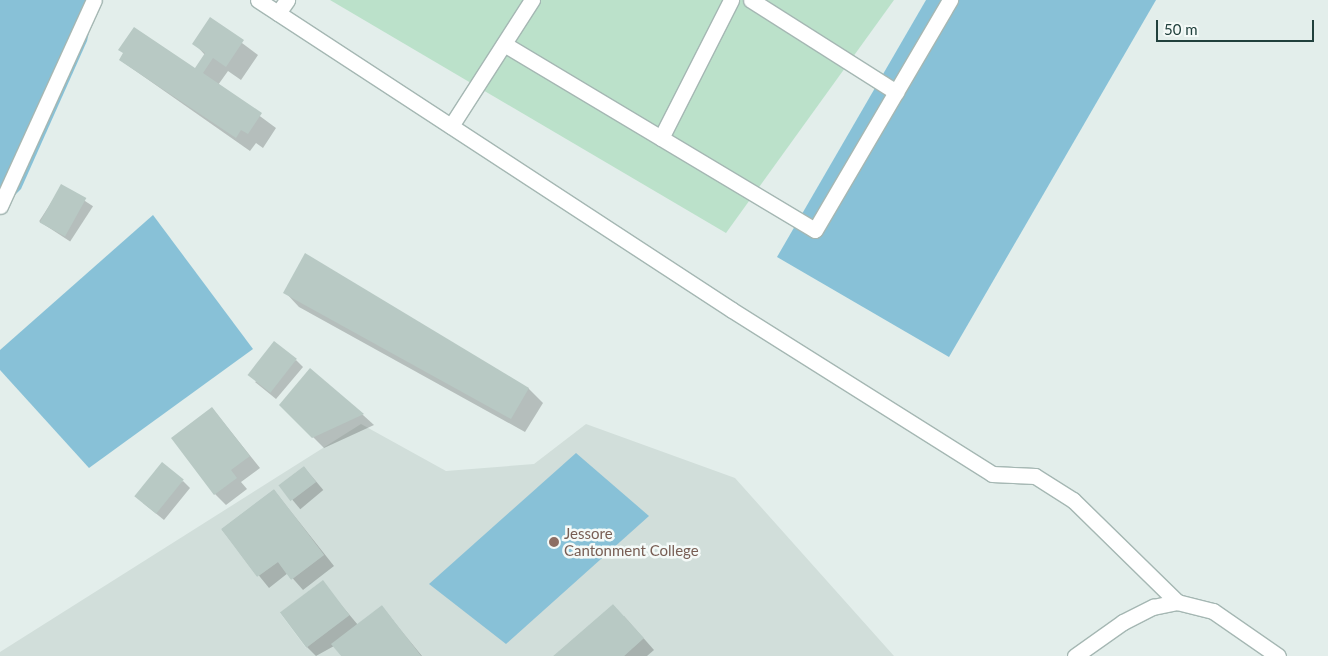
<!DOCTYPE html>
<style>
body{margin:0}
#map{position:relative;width:1328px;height:656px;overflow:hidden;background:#e3eeeb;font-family:Lato,sans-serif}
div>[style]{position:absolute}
.built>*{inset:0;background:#d1deda}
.green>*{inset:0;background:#bbe1ca}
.water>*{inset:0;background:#88c1d7}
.shadow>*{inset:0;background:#0003;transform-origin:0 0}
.building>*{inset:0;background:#b8c9c4;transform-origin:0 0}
.roads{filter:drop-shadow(1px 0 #a5b7b3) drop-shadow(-1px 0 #a5b7b3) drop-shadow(0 1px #a5b7b3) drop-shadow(0 -1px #a5b7b3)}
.minor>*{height:15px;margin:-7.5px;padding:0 7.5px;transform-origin:7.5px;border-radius:7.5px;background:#fff}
.dots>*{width:14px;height:14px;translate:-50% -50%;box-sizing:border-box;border:2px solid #f4faf8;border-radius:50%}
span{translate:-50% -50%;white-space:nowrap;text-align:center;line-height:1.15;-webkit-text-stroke:5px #f4faf8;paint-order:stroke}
.education-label{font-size:15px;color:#785e54}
.left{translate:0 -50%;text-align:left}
.scale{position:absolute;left:1156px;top:20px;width:158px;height:22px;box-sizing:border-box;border:2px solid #21413d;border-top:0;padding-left:6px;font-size:15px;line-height:18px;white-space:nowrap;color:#21413d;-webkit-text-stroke:4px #f4faf8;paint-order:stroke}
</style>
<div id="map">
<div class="built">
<div style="clip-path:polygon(evenodd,361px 424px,446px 471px,534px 464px,586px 424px,735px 478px,894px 656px,624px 656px,644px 638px,613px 604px,553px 656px,421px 656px,382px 605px,332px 644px,341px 656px,0 656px,0 652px,361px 424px,304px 466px,316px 482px,291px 501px,279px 485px,304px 466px,361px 424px,274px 489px,324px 555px,291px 580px,278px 562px,257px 577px,221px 529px,274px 489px,361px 424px,322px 581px,349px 615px,306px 648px,280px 613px,322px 581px)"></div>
</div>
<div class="green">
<div style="clip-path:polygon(330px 0,894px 0,726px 233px)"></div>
</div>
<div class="water">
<div style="clip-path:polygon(0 0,96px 0,87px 41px,21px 189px,12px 198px,0 193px)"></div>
<div style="clip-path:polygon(926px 0,1156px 0,949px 357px,777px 257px)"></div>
<div style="clip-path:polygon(153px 215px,253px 349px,89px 468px,0 370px,0 350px)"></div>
<div style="clip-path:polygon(576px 453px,649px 516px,506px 644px,429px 584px)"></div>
</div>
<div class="shadow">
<div style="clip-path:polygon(210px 19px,258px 55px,241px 80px,228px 71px,218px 85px,276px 128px,263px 148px,256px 143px,250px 151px,120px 60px,195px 70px,205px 55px,194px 43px)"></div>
<div style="left:62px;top:186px;width:37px;height:42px;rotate:33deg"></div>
<div style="clip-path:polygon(285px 292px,528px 388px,543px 403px,525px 432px,299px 307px)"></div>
<div style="clip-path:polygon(296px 360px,303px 367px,276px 399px,255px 382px)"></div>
<div style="clip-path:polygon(311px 370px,363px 415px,374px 425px,324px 448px,281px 405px)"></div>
<div style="clip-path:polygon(212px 408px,260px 468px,241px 482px,247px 489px,226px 505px,215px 494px)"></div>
<div style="left:304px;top:467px;width:30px;height:30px;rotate:50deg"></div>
<div style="clip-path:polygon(183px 481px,190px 488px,164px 520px,143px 503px)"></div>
<div style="clip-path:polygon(274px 490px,334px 566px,303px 590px,288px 573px,269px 588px,222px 530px)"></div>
<div style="clip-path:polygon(322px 582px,358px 625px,382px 607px,422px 656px,342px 656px,334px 646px,316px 656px,307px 647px)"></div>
<div style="clip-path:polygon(624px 616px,654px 650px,647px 656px,555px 656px)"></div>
</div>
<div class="building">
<div style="clip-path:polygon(210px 17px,244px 40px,226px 67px,213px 58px,203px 73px,262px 113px,248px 134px,241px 130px,236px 138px,119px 60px,123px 53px,118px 50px,134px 27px,195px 68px,205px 53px,192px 44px)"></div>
<div style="left:61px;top:184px;width:29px;height:44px;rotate:29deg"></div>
<div style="clip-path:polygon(305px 253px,529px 388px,511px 419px,283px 293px)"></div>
<div style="left:274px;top:341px;width:29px;height:43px;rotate:38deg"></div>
<div style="clip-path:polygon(310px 368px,364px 414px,312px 438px,279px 405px)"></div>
<div style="clip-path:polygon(212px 407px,250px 456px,231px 470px,237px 478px,214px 495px,171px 438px)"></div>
<div style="left:162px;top:462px;width:28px;height:44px;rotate:39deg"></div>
<div style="left:304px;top:466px;width:20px;height:32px;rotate:53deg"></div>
<div style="clip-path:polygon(274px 489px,324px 555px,291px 580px,278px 562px,257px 577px,221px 529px)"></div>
<div style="left:323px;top:580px;width:44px;height:54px;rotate:53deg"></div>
<div style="clip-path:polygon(613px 604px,644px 638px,624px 656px,553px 656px)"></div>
<div style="clip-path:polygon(382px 605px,421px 656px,341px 656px,331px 644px)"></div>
</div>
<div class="roads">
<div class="minor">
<div style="left:258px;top:0;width:566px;rotate:33.19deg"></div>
<div style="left:732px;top:310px;width:307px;rotate:32.2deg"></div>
<div style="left:992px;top:474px;width:43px;rotate:2.7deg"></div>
<div style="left:1035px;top:476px;width:45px;rotate:32.3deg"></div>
<div style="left:1073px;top:500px;width:146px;rotate:44.4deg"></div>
<div style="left:751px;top:0;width:172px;rotate:32.4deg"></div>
<div style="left:278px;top:13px;width:16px;rotate:-55deg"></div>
<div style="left:504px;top:44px;width:362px;rotate:30.9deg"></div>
<div style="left:815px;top:230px;width:267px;rotate:-59.6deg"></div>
<div style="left:451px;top:126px;width:150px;rotate:-57.3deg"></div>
<div style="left:661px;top:138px;width:155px;rotate:-63.1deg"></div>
<div style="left:0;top:206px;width:226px;rotate:-65.5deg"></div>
<div style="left:1075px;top:656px;width:59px;rotate:-35.3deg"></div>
<div style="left:1123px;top:622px;width:34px;rotate:-27deg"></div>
<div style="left:1153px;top:607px;width:25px;rotate:-12deg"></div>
<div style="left:1177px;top:602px;width:37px;rotate:14deg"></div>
<div style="left:1213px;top:611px;width:79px;rotate:34.7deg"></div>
</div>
</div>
<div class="dots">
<div style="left:554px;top:542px;background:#8d6e63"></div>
</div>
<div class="education-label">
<span class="left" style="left:564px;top:542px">Jessore<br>Cantonment College</span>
</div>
<div class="scale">50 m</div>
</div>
